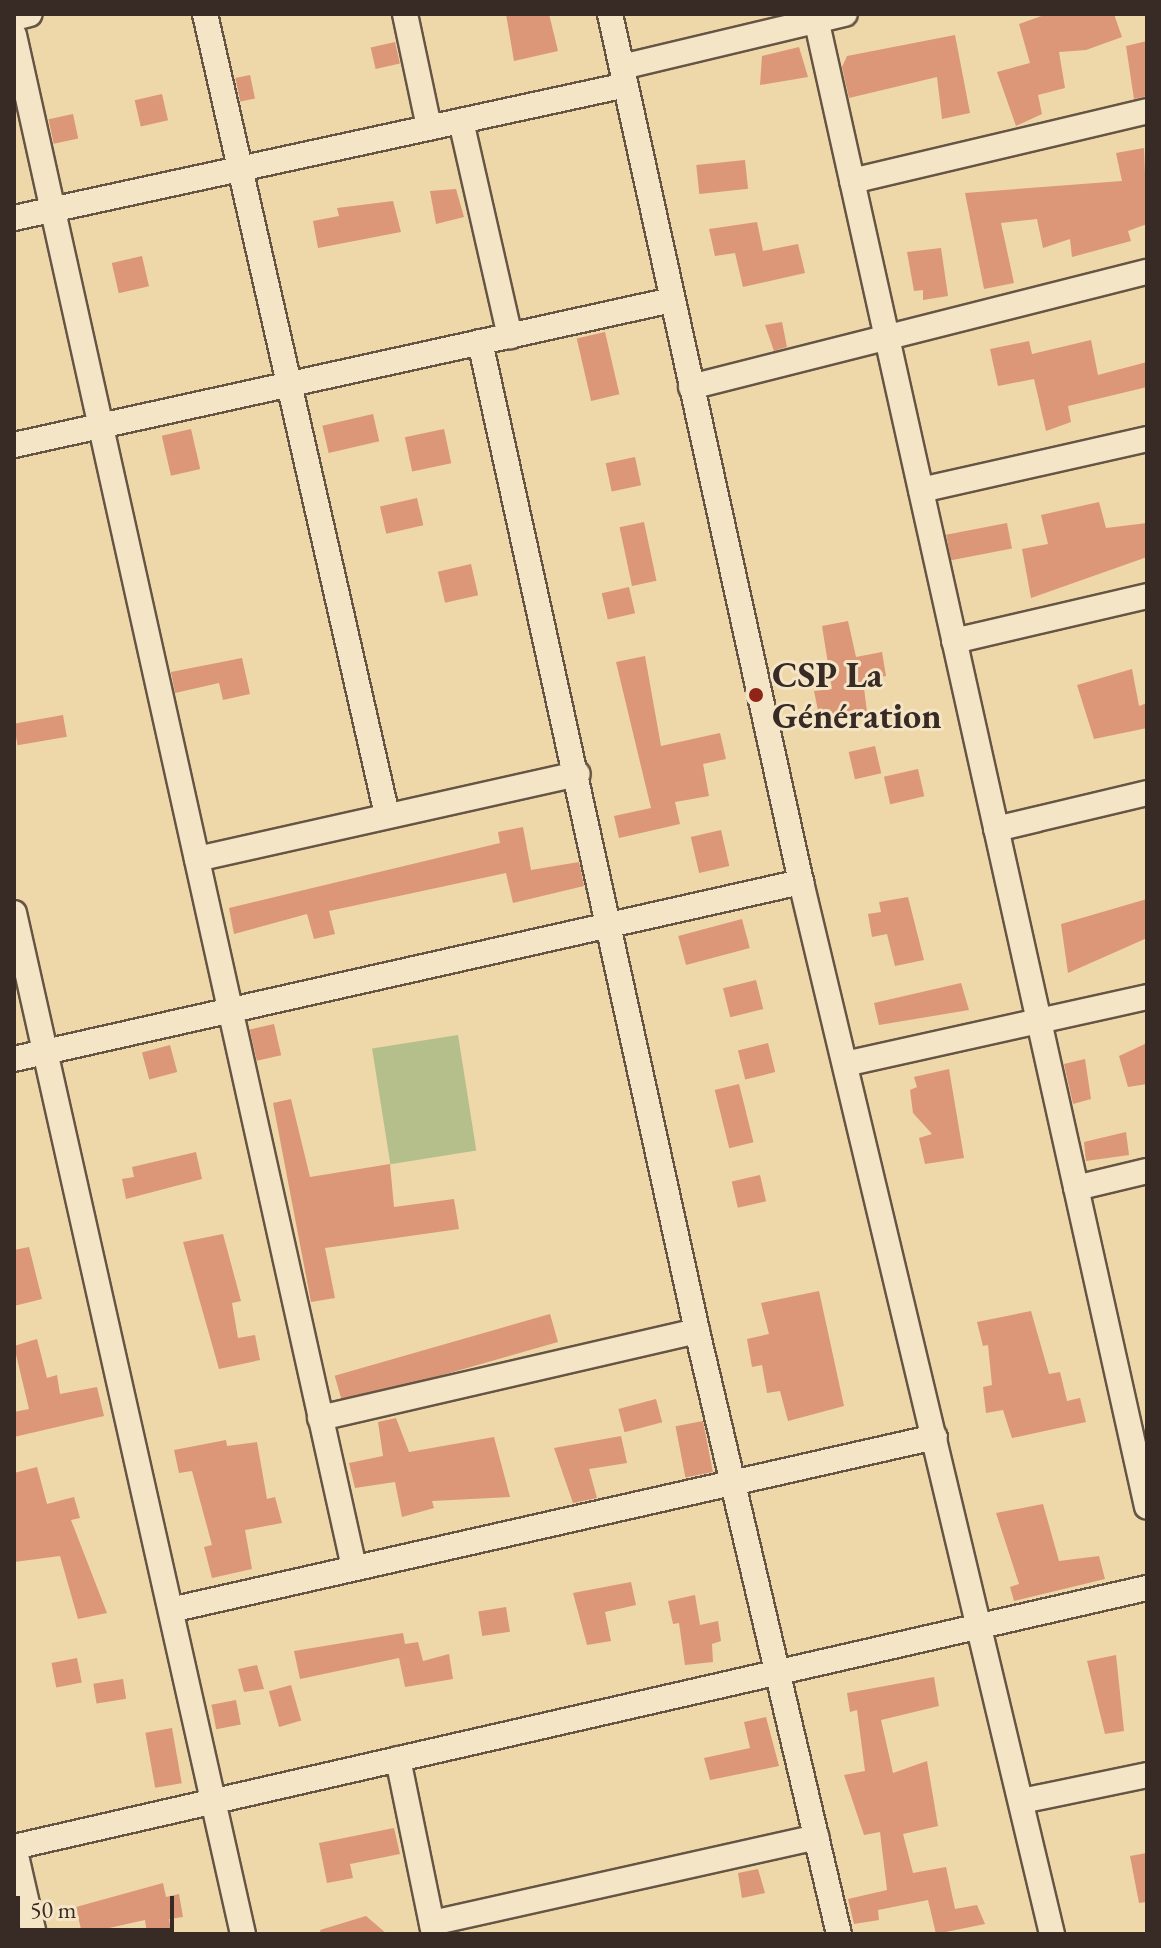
<!DOCTYPE html>
<meta charset="utf-8">
<style>
body{margin:0}
#map{position:relative;width:1161px;height:1948px;overflow:hidden;background:#eed7a8;font-family:"EB Garamond",serif}
div>[style]{position:absolute}
.green>*{inset:0;background:#b4bf8b;transform-origin:0 0}
.building>*{inset:0;background:#db9777;transform-origin:0 0}
.roads{filter:drop-shadow(2px 0 #665545) drop-shadow(-2px 0 #665545) drop-shadow(0 2px #665545) drop-shadow(0 -2px #665545)}
.minor>*{height:24px;margin:-12px;padding:0 12px;transform-origin:12px;border-radius:12px;background:#f4e5c6}
.dots>*{width:22px;height:22px;translate:-50% -50%;box-sizing:border-box;border:4px solid #f4e5c6;border-radius:50%}
span{translate:-50% -50%;white-space:nowrap;text-align:center;line-height:1.15;-webkit-text-stroke:6px #f4e5c6;paint-order:stroke}
.poi-label{font-size:36px;color:#382a24;font-weight:700}
.left{translate:0 -50%;text-align:left}
.frame{position:absolute;inset:0;border:16px solid #382a24;pointer-events:none}
.scale{position:absolute;left:16px;top:1896px;width:158px;height:36px;box-sizing:border-box;border:4px solid #382a24;border-top:0;padding-left:10px;font-size:24px;line-height:28px;white-space:nowrap;color:#382a24;-webkit-text-stroke:6px #f4e5c6;paint-order:stroke}
</style>
<div id="map">
<div class="green">
<div style="left:458px;top:1035px;width:117px;height:87px;rotate:81deg"></div>
</div>
<div class="building">
<div style="clip-path:polygon(506px 14px,549px 14px,558px 51px,514px 61px)"></div>
<div style="clip-path:polygon(1047px 14px,1114px 14px,1122px 37px,1086px 50px,1059px 52px,1065px 88px,1038px 95px,1042px 114px,1016px 126px,997px 72px,1030px 63px,1019px 24px)"></div>
<div style="clip-path:polygon(955px 35px,970px 113px,942px 119px,937px 77px,849px 98px,842px 67px,847px 56px)"></div>
<div style="clip-path:polygon(1147px 41px,1147px 96px,1134px 99px,1126px 46px)"></div>
<div style="left:395px;top:42px;width:22px;height:25px;rotate:77deg"></div>
<div style="clip-path:polygon(799px 47px,808px 77px,760px 85px,762px 56px)"></div>
<div style="left:250px;top:75px;width:24px;height:15px;rotate:78deg"></div>
<div style="left:162px;top:94px;width:27px;height:28px;rotate:77deg"></div>
<div style="left:73px;top:114px;width:25px;height:25px;rotate:78deg"></div>
<div style="clip-path:polygon(1144px 148px,1147px 224px,1128px 231px,1131px 241px,1072px 257px,1070px 239px,1043px 248px,1037px 219px,1001px 223px,1014px 283px,984px 289px,965px 193px,1122px 181px,1116px 153px)"></div>
<div style="left:745px;top:160px;width:29px;height:49px;rotate:84deg"></div>
<div style="clip-path:polygon(456px 189px,464px 217px,436px 224px,430px 191px)"></div>
<div style="clip-path:polygon(393px 201px,401px 232px,318px 248px,313px 221px,339px 216px,337px 208px)"></div>
<div style="clip-path:polygon(757px 222px,763px 251px,798px 244px,805px 273px,743px 287px,735px 253px,715px 256px,709px 229px)"></div>
<div style="clip-path:polygon(941px 248px,948px 296px,923px 300px,923px 290px,914px 291px,907px 252px)"></div>
<div style="left:142px;top:256px;width:31px;height:31px;rotate:77deg"></div>
<div style="clip-path:polygon(782px 322px,787px 347px,774px 351px,765px 325px)"></div>
<div style="left:605px;top:332px;width:64px;height:29px;rotate:77deg"></div>
<div style="clip-path:polygon(1091px 340px,1098px 375px,1147px 362px,1147px 387px,1068px 406px,1071px 422px,1046px 431px,1034px 379px,998px 386px,990px 349px,1029px 341px,1032px 354px)"></div>
<div style="left:373px;top:414px;width:28px;height:52px;rotate:77deg"></div>
<div style="left:191px;top:429px;width:41px;height:30px;rotate:77deg"></div>
<div style="left:444px;top:429px;width:35px;height:40px;rotate:78deg"></div>
<div style="left:635px;top:457px;width:29px;height:30px;rotate:78deg"></div>
<div style="left:417px;top:498px;width:28px;height:38px;rotate:77deg"></div>
<div style="clip-path:polygon(1099px 502px,1106px 528px,1147px 523px,1147px 557px,1031px 598px,1022px 549px,1048px 544px,1041px 515px)"></div>
<div style="left:644px;top:522px;width:60px;height:25px;rotate:78deg"></div>
<div style="left:1007px;top:523px;width:26px;height:62px;rotate:79deg"></div>
<div style="left:471px;top:564px;width:32px;height:34px;rotate:77deg"></div>
<div style="left:629px;top:587px;width:27px;height:28px;rotate:77deg"></div>
<div style="clip-path:polygon(848px 621px,856px 657px,882px 652px,886px 676px,863px 680px,867px 712px,820px 720px,814px 691px,832px 689px,822px 626px)"></div>
<div style="clip-path:polygon(645px 656px,661px 746px,720px 733px,726px 759px,703px 764px,709px 796px,675px 802px,680px 824px,619px 838px,614px 816px,651px 808px,616px 662px)"></div>
<div style="clip-path:polygon(242px 658px,250px 694px,223px 700px,219px 683px,175px 693px,171px 672px)"></div>
<div style="clip-path:polygon(1132px 669px,1139px 706px,1147px 703px,1147px 728px,1094px 739px,1077px 685px)"></div>
<div style="left:63px;top:715px;width:22px;height:50px;rotate:80deg"></div>
<div style="left:875px;top:746px;width:28px;height:27px;rotate:77deg"></div>
<div style="left:918px;top:769px;width:28px;height:35px;rotate:77deg"></div>
<div style="clip-path:polygon(523px 827px,531px 870px,579px 862px,584px 886px,513px 903px,506px 873px,329px 911px,335px 934px,314px 939px,307px 914px,234px 934px,229px 908px,500px 843px,498px 832px)"></div>
<div style="left:721px;top:830px;width:37px;height:31px;rotate:77deg"></div>
<div style="clip-path:polygon(908px 897px,924px 960px,895px 966px,887px 934px,872px 937px,868px 914px,881px 912px,879px 902px)"></div>
<div style="clip-path:polygon(1147px 899px,1147px 938px,1068px 973px,1061px 924px)"></div>
<div style="left:742px;top:919px;width:30px;height:66px;rotate:75deg"></div>
<div style="left:756px;top:980px;width:30px;height:34px;rotate:76deg"></div>
<div style="clip-path:polygon(961px 983px,969px 1010px,879px 1025px,874px 1003px)"></div>
<div style="left:274px;top:1024px;width:32px;height:25px;rotate:77deg"></div>
<div style="left:768px;top:1043px;width:30px;height:31px;rotate:76deg"></div>
<div style="clip-path:polygon(1147px 1043px,1147px 1084px,1128px 1087px,1119px 1056px)"></div>
<div style="left:170px;top:1045px;width:28px;height:29px;rotate:75deg"></div>
<div style="clip-path:polygon(1085px 1059px,1091px 1099px,1073px 1104px,1064px 1064px)"></div>
<div style="clip-path:polygon(949px 1069px,964px 1158px,925px 1164px,919px 1138px,932px 1134px,913px 1113px,910px 1090px,917px 1087px,914px 1077px)"></div>
<div style="left:739px;top:1084px;width:60px;height:25px;rotate:76deg"></div>
<div style="clip-path:polygon(291px 1099px,310px 1177px,390px 1164px,394px 1207px,454px 1199px,459px 1229px,325px 1248px,335px 1298px,311px 1302px,273px 1103px)"></div>
<div style="clip-path:polygon(1126px 1132px,1129px 1155px,1086px 1161px,1084px 1142px)"></div>
<div style="clip-path:polygon(196px 1152px,202px 1179px,126px 1199px,122px 1179px,134px 1177px,132px 1167px)"></div>
<div style="left:760px;top:1175px;width:27px;height:29px;rotate:77deg"></div>
<div style="clip-path:polygon(223px 1234px,241px 1301px,232px 1303px,238px 1338px,255px 1335px,260px 1360px,219px 1369px,183px 1242px)"></div>
<div style="clip-path:polygon(29px 1247px,42px 1299px,14px 1306px,14px 1250px)"></div>
<div style="clip-path:polygon(819px 1291px,844px 1406px,788px 1421px,780px 1391px,767px 1393px,762px 1365px,752px 1367px,747px 1339px,769px 1334px,761px 1303px)"></div>
<div style="clip-path:polygon(1031px 1311px,1049px 1374px,1060px 1372px,1067px 1401px,1080px 1398px,1086px 1422px,1012px 1438px,1003px 1410px,986px 1413px,983px 1387px,992px 1385px,988px 1345px,983px 1346px,977px 1322px)"></div>
<div style="left:550px;top:1314px;width:29px;height:224px;rotate:74deg"></div>
<div style="clip-path:polygon(37px 1339px,47px 1378px,57px 1375px,60px 1394px,97px 1387px,104px 1416px,14px 1437px,14px 1412px,29px 1409px,14px 1346px)"></div>
<div style="left:656px;top:1399px;width:24px;height:39px;rotate:75deg"></div>
<div style="clip-path:polygon(396px 1418px,409px 1452px,494px 1437px,510px 1497px,432px 1501px,434px 1508px,402px 1517px,395px 1482px,355px 1488px,349px 1463px,383px 1456px,378px 1422px)"></div>
<div style="left:703px;top:1421px;width:52px;height:28px;rotate:79deg"></div>
<div style="clip-path:polygon(621px 1436px,627px 1463px,589px 1469px,597px 1498px,573px 1503px,554px 1448px)"></div>
<div style="clip-path:polygon(226px 1440px,227px 1446px,257px 1442px,267px 1499px,275px 1497px,282px 1523px,245px 1530px,252px 1569px,212px 1578px,204px 1547px,212px 1545px,192px 1471px,179px 1473px,174px 1450px)"></div>
<div style="clip-path:polygon(37px 1467px,47px 1504px,74px 1497px,80px 1518px,71px 1520px,107px 1613px,78px 1619px,60px 1556px,14px 1562px,14px 1473px)"></div>
<div style="clip-path:polygon(1043px 1504px,1059px 1561px,1099px 1556px,1105px 1579px,1014px 1601px,1010px 1587px,1019px 1584px,996px 1513px)"></div>
<div style="clip-path:polygon(631px 1582px,636px 1605px,605px 1612px,611px 1641px,587px 1645px,573px 1593px)"></div>
<div style="clip-path:polygon(695px 1595px,700px 1625px,718px 1621px,721px 1641px,712px 1644px,713px 1662px,685px 1665px,679px 1623px,673px 1624px,668px 1601px)"></div>
<div style="left:506px;top:1607px;width:25px;height:28px;rotate:81deg"></div>
<div style="clip-path:polygon(403px 1633px,405px 1644px,418px 1642px,423px 1661px,449px 1654px,453px 1679px,405px 1687px,399px 1658px,300px 1679px,294px 1651px)"></div>
<div style="clip-path:polygon(1116px 1655px,1124px 1731px,1105px 1734px,1087px 1661px)"></div>
<div style="left:77px;top:1658px;width:25px;height:26px;rotate:79deg"></div>
<div style="clip-path:polygon(257px 1665px,264px 1689px,244px 1692px,238px 1669px)"></div>
<div style="clip-path:polygon(934px 1677px,939px 1706px,881px 1720px,893px 1773px,927px 1761px,938px 1826px,903px 1834px,913px 1873px,946px 1867px,955px 1909px,977px 1905px,985px 1924px,936px 1934px,928px 1900px,878px 1910px,879px 1920px,854px 1924px,848px 1899px,887px 1890px,880px 1832px,864px 1835px,844px 1775px,865px 1771px,857px 1710px,850px 1712px,847px 1693px)"></div>
<div style="left:123px;top:1679px;width:20px;height:30px;rotate:81deg"></div>
<div style="left:291px;top:1685px;width:37px;height:23px;rotate:74deg"></div>
<div style="left:236px;top:1700px;width:25px;height:25px;rotate:79deg"></div>
<div style="clip-path:polygon(766px 1717px,779px 1766px,710px 1780px,704px 1758px,750px 1748px,744px 1722px)"></div>
<div style="left:172px;top:1728px;width:56px;height:27px;rotate:80deg"></div>
<div style="clip-path:polygon(394px 1828px,400px 1854px,350px 1864px,353px 1878px,327px 1883px,319px 1843px)"></div>
<div style="clip-path:polygon(1147px 1853px,1147px 1902px,1139px 1903px,1130px 1856px)"></div>
<div style="clip-path:polygon(758px 1869px,765px 1893px,742px 1898px,738px 1873px)"></div>
<div style="clip-path:polygon(163px 1883px,166px 1897px,179px 1894px,183px 1917px,169px 1919px,172px 1934px,147px 1934px,145px 1920px,82px 1934px,76px 1907px)"></div>
<div style="clip-path:polygon(366px 1916px,387px 1934px,321px 1934px,320px 1930px)"></div>
</div>
<div class="roads">
<div class="minor">
<div style="left:205px;top:14px;width:821px;rotate:77.2deg"></div>
<div style="left:405px;top:14px;width:116px;rotate:78deg"></div>
<div style="left:610px;top:14px;width:889px;rotate:77.59deg"></div>
<div style="left:801px;top:882px;width:1082px;rotate:76.58deg"></div>
<div style="left:815px;top:14px;width:1529px;rotate:77.46deg"></div>
<div style="left:14px;top:18px;width:16px;rotate:-14deg"></div>
<div style="left:14px;top:35px;width:1570px;rotate:77.49deg"></div>
<div style="left:622px;top:67px;width:229px;rotate:-13.4deg"></div>
<div style="left:461px;top:121px;width:221px;rotate:77.2deg"></div>
<div style="left:852px;top:181px;width:303px;rotate:-13.3deg"></div>
<div style="left:14px;top:218px;width:626px;rotate:-12.26deg"></div>
<div style="left:480px;top:342px;width:1013px;rotate:77.62deg"></div>
<div style="left:697px;top:1331px;width:619px;rotate:76.75deg"></div>
<div style="left:691px;top:387px;width:470px;rotate:-14.2deg"></div>
<div style="left:14px;top:445px;width:674px;rotate:-12.43deg"></div>
<div style="left:921px;top:490px;width:232px;rotate:-12.7deg"></div>
<div style="left:954px;top:641px;width:198px;rotate:-13.1deg"></div>
<div style="left:996px;top:829px;width:155px;rotate:-13.4deg"></div>
<div style="left:197px;top:859px;width:390px;rotate:-12.6deg"></div>
<div style="left:14px;top:913px;width:1046px;rotate:77.36deg"></div>
<div style="left:14px;top:1059px;width:807px;rotate:-12.68deg"></div>
<div style="left:845px;top:1064px;width:309px;rotate:-12.5deg"></div>
<div style="left:1076px;top:1188px;width:73px;rotate:-13.5deg"></div>
<div style="left:320px;top:1418px;width:387px;rotate:-13deg"></div>
<div style="left:175px;top:1609px;width:779px;rotate:-12.75deg"></div>
<div style="left:398px;top:1759px;width:179px;rotate:78.4deg"></div>
<div style="left:1022px;top:1801px;width:128px;rotate:-11.7deg"></div>
<div style="left:14px;top:1847px;width:1162px;rotate:-12.88deg"></div>
<div style="left:14px;top:1847px;width:89px;rotate:77.1deg"></div>
<div style="left:432px;top:1923px;width:394px;rotate:-12.6deg"></div>
</div>
</div>
<div class="dots">
<div style="left:756px;top:695px;background:#8f2418"></div>
</div>
<div class="poi-label">
<span class="left" style="left:772px;top:695px">CSP La<br>Génération</span>
</div>
<div class="frame"></div>
<div class="scale">50 m</div>
</div>
